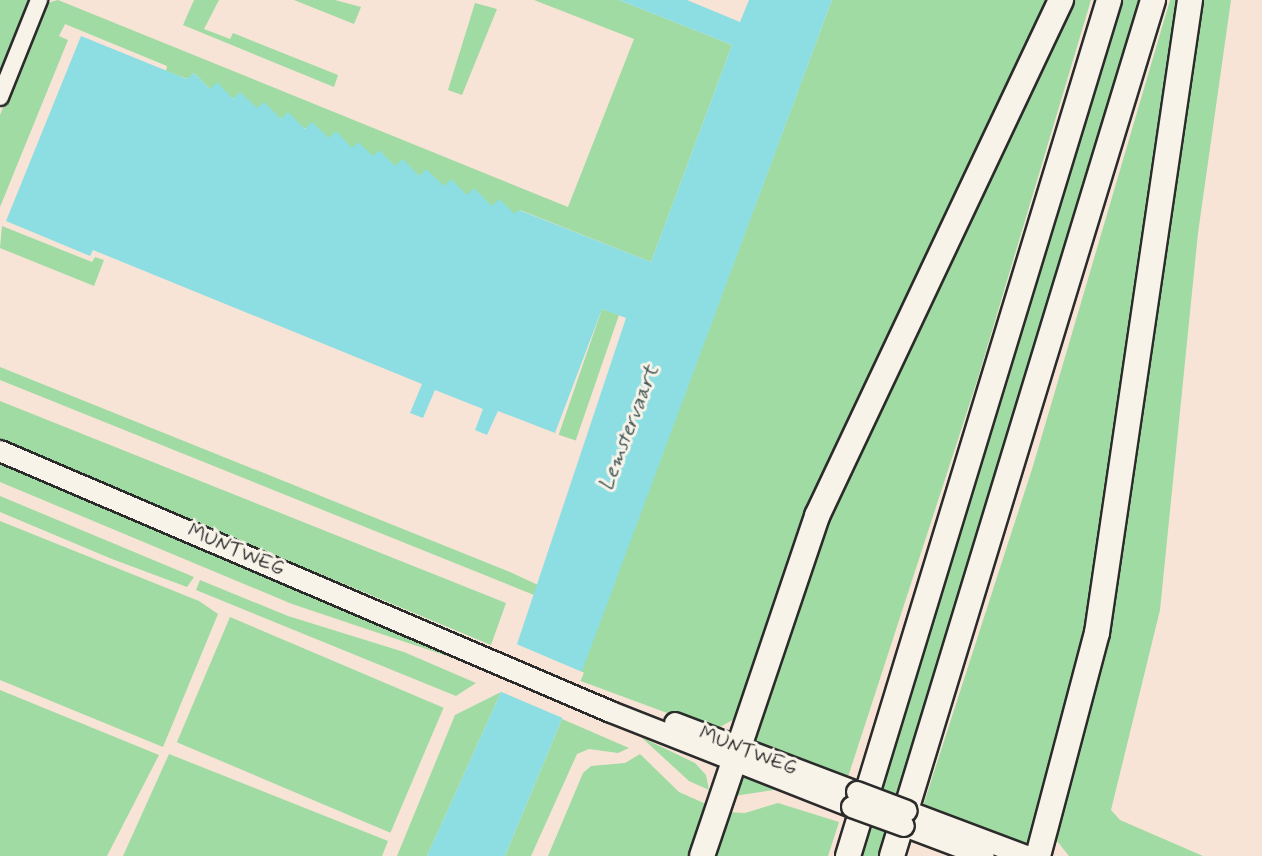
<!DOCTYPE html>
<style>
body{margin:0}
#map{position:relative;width:1262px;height:856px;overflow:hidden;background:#f8e4d7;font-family:Mynerve,sans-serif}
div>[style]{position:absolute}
.green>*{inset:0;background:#9fdba2;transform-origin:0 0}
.water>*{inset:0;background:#8cdee3}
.pier>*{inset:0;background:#f8e4d7;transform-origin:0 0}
.roads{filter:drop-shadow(2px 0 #2b2b2b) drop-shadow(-2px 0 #2b2b2b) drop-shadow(0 2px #2b2b2b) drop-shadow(0 -2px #2b2b2b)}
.minor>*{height:16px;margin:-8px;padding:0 8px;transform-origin:8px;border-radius:8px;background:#f7f3e8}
.major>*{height:20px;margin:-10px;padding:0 10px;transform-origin:10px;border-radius:10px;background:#f7f3e8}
.highway>*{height:24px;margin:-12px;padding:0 12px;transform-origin:12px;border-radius:12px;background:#f7f3e8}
.bridges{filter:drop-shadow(2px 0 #2b2b2b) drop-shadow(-2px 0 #2b2b2b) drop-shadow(0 2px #2b2b2b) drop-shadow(0 -2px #2b2b2b)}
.major-bridge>*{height:20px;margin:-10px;padding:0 10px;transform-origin:10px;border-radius:10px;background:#f7f3e8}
span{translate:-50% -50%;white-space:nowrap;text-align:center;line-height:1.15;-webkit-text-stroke:6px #f7f3e8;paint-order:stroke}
.street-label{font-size:20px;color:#2b2b2b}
.water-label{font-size:21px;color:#435859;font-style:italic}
</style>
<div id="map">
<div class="green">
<div style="clip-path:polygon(0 0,32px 0,0 79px)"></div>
<div style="clip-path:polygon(58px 0,568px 207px,634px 39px,534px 0,619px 0,732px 45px,651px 262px,520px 210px,515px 215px,492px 206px,210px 89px,194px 73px,188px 79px,166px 71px,167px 66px,65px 24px,59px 36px,68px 40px,0 207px,0 115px,44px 4px)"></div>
<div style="clip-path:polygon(194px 0,219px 0,204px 29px,230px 39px,233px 33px,338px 75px,334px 87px,183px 25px)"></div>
<div style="clip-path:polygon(294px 0,335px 0,361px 7px,354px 24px)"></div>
<div style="clip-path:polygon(832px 0,1049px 0,813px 496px,738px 717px,720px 727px,705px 727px,578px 680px)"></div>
<div style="clip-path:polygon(1066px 0,1091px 0,977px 381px,847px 780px,754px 747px,750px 727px,796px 585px)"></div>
<div style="clip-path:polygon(1117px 0,1140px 0,1026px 394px,881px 856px,860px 856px,1007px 384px)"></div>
<div style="clip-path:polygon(1170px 0,1180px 0,1097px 596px,1030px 846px,1023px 848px,922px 809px,1033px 466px)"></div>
<div style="clip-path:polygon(1199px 0,1231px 0,1198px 233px,1160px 610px,1111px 810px,1120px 820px,1203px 856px,1069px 856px,1057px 841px,1056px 829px,1116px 599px)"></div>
<div style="clip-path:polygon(475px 3px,497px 9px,462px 95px,448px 90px)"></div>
<div style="clip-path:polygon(2px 226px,92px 262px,95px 257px,104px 260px,94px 286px,0 248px)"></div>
<div style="left:602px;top:309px;width:18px;height:133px;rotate:19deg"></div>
<div style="clip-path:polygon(0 367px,510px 572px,538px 585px,534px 595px,0 380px)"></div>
<div style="clip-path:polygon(0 401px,506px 603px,491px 645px,0 441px)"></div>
<div style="clip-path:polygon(0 462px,370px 617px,462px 661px,292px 604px,0 482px)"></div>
<div style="clip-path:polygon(0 496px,194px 577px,187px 587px,112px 559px,0 512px)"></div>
<div style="clip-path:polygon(0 521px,199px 601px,218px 614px,163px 747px,0 680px)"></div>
<div style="clip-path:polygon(200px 580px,288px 616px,404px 652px,476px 683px,456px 696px,196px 590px)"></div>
<div style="left:230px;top:617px;width:232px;height:136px;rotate:23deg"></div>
<div style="clip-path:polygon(0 690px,159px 755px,107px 856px,0 856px)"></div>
<div style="clip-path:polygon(501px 692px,427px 856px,397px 856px,455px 715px)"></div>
<div style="clip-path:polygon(562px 719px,629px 748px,618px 753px,589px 749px,577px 754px,531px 856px,505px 856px)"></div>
<div style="clip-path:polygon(641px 737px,695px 763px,706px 775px,709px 790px,689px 781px)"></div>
<div style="clip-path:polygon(169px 754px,388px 841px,382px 856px,123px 856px)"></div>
<div style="clip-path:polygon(640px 754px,679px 792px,706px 804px,690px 856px,548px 856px,583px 773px,591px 766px,625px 763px)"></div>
<div style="clip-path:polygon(747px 774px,788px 788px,727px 797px)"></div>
<div style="clip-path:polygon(778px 803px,839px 822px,828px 856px,707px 856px,726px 812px,745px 813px)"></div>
</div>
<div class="water">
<div style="clip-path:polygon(619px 0,687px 0,740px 22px,749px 0,832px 0,584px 666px,505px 856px,427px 856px,501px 692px,626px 318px,602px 309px,555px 433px,498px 411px,487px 435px,475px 430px,483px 409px,435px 390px,423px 418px,410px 413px,422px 384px,93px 250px,90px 256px,6px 221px,81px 36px,187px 79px,194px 73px,210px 89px,217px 82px,233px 99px,240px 92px,257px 108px,264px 102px,281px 119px,288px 112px,305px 129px,312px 122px,329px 138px,336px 131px,352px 148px,358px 142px,373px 156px,379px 150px,395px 166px,403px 159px,419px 176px,426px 169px,444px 186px,451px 179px,467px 195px,474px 188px,492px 206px,499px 199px,515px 214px,519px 210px,651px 262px,732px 45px)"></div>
</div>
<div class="pier">
<div style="left:514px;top:643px;width:76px;height:50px;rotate:23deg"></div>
</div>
<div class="roads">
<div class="minor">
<div style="left:0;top:97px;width:105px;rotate:-68.1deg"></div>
</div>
<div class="major">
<div style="left:0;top:451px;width:664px;rotate:23.13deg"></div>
<div style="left:611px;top:712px;width:259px;rotate:21.5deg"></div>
<div style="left:675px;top:723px;width:195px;rotate:20.8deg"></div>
<div style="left:907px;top:811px;width:127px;rotate:20.7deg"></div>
<div style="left:904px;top:826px;width:85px;rotate:20.6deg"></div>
</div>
<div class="highway">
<div style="left:702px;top:856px;width:359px;rotate:-71.3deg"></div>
<div style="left:817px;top:516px;width:571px;rotate:-64.69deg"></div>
<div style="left:848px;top:856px;width:895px;rotate:-73.04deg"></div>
<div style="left:892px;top:856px;width:895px;rotate:-73.04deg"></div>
<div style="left:1038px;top:856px;width:231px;rotate:-75.2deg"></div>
<div style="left:1097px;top:633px;width:640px;rotate:-81.64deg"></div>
</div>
</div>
<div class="bridges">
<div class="major-bridge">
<div style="left:857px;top:792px;width:53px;rotate:20.8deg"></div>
<div style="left:852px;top:807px;width:55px;rotate:20.1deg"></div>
</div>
</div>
<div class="street-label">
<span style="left:236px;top:550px;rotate:23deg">MUNTWEG</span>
<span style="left:748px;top:751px;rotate:21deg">MUNTWEG</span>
</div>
<div class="water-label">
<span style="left:629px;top:428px;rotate:-69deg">Lemstervaart</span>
</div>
</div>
